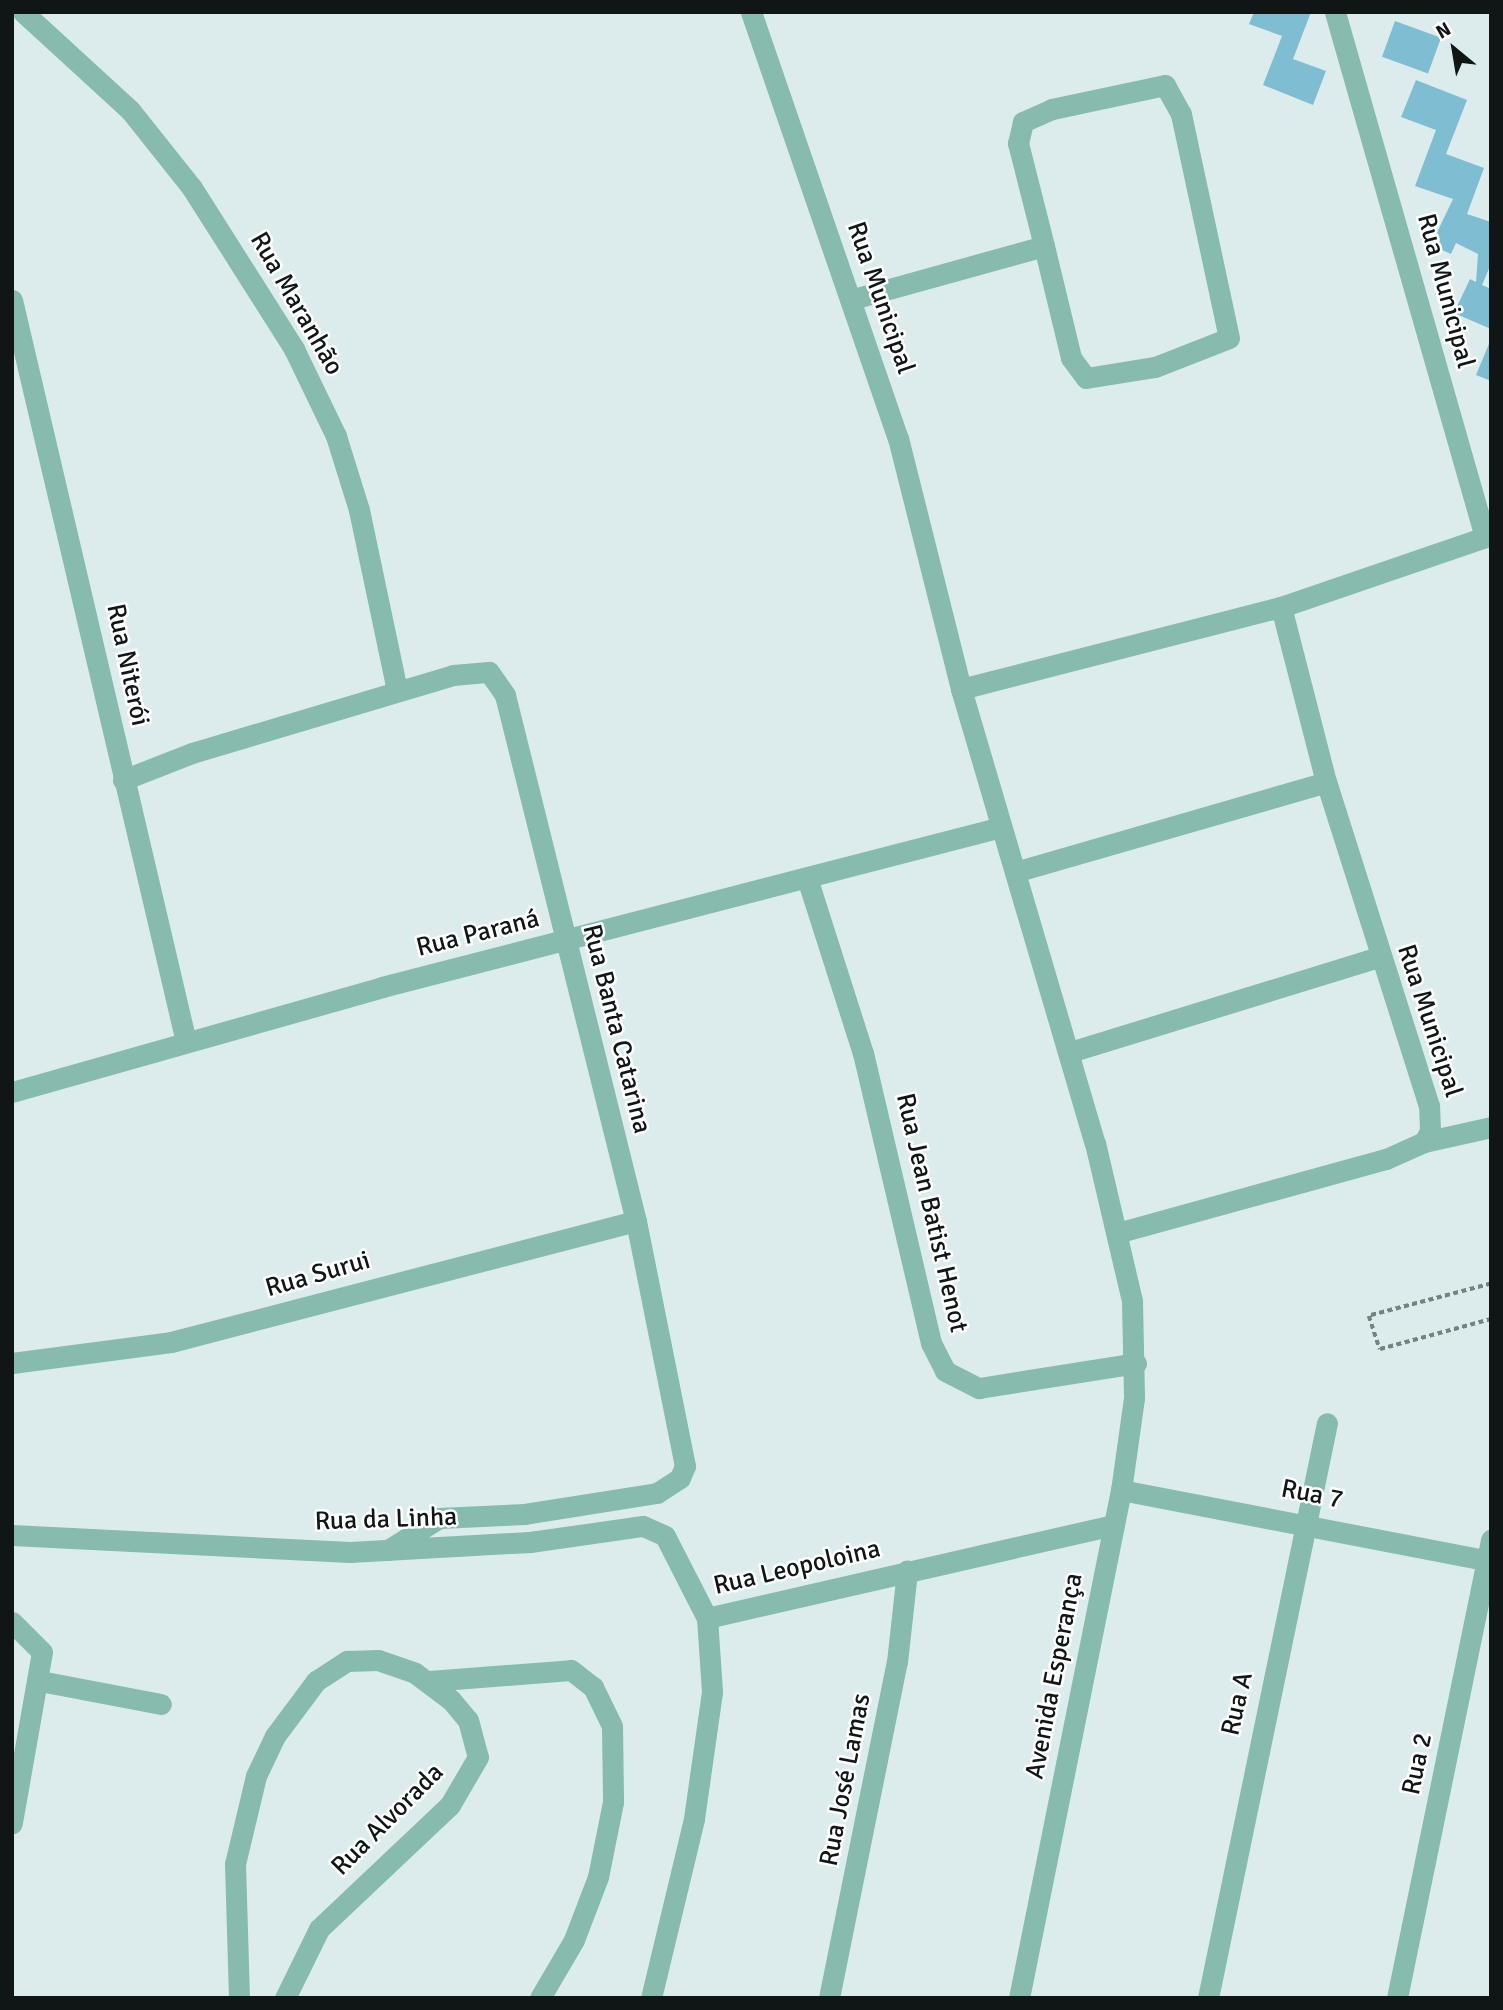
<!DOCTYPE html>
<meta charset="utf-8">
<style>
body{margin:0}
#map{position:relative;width:1503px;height:2010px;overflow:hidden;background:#dceced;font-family:Signika,sans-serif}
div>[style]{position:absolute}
.building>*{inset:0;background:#7fbdd2;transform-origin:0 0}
.path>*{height:3.5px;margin-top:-1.75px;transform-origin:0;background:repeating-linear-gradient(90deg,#768181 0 5px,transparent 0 8.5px)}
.minor>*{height:21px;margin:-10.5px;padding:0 10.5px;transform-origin:10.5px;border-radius:10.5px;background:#86bbad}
span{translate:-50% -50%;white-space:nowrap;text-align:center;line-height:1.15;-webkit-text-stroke:5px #fff;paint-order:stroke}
.street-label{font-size:26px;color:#101515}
.frame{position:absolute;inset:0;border:14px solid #101515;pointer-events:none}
.north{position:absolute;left:1419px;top:14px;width:70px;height:70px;-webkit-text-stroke:5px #fff;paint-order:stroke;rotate:330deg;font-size:19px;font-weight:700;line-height:28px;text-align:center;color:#101515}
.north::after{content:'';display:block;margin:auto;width:24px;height:32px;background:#101515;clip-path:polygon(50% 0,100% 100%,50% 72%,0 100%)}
</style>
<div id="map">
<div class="building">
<div style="clip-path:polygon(1254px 12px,1311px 12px,1293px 59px,1326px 71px,1313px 105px,1263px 85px,1282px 36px,1249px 24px)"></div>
<div style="left:1395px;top:21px;width:49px;height:38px;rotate:20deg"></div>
<div style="clip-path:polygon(1416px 80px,1467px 100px,1446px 154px,1484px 168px,1467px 214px,1491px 222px,1491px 264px,1482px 285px,1489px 288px,1491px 329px,1454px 313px,1470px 279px,1476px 282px,1478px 254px,1456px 243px,1451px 254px,1431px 245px,1453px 199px,1415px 186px,1436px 130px,1401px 117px)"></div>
<div style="clip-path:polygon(1491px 339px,1491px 381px,1476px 375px)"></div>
</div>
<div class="path">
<div style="left:1491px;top:1284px;width:126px;rotate:165.3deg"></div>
<div style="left:1369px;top:1316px;width:35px;rotate:72deg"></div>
<div style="left:1380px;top:1349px;width:115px;rotate:-15.1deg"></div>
</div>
<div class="minor">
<div style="left:23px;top:12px;width:145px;rotate:42.5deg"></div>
<div style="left:130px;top:110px;width:100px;rotate:51.5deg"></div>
<div style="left:192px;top:188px;width:191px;rotate:57.6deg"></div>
<div style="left:294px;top:349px;width:97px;rotate:64.2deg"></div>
<div style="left:336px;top:436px;width:77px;rotate:72.7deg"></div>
<div style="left:359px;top:510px;width:185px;rotate:78.1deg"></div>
<div style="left:751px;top:12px;width:451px;rotate:71deg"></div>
<div style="left:898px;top:438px;width:259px;rotate:75.9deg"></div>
<div style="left:961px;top:689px;width:473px;rotate:73.6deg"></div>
<div style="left:1095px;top:1143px;width:162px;rotate:76.8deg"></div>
<div style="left:1132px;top:1301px;width:97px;rotate:88.8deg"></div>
<div style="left:1134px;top:1398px;width:93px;rotate:98deg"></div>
<div style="left:1121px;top:1490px;width:518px;rotate:101.35deg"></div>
<div style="left:853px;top:299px;width:198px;rotate:-15.5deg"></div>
<div style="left:1044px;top:246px;width:115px;rotate:76.4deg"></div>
<div style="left:1071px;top:358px;width:25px;rotate:53deg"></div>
<div style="left:1086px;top:378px;width:70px;rotate:-9.1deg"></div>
<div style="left:1155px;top:367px;width:79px;rotate:-21.4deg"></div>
<div style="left:1229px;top:338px;width:229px;rotate:-102.1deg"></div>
<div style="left:1181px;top:114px;width:33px;rotate:-119deg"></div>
<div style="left:1165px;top:85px;width:116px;rotate:168deg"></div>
<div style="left:1052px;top:109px;width:32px;rotate:156deg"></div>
<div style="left:1023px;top:122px;width:22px;rotate:103deg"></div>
<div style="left:1018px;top:143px;width:106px;rotate:75.8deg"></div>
<div style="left:12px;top:300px;width:762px;rotate:76.8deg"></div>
<div style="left:961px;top:689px;width:330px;rotate:-14.4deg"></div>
<div style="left:1281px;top:607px;width:216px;rotate:-18.9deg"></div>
<div style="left:1485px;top:537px;width:546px;rotate:-105.95deg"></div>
<div style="left:123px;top:780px;width:74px;rotate:-21.4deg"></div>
<div style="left:192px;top:753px;width:272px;rotate:-16.6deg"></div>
<div style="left:453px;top:675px;width:36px;rotate:-5deg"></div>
<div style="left:489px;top:672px;width:28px;rotate:55deg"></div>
<div style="left:505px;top:695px;width:542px;rotate:76.02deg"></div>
<div style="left:636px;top:1221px;width:250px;rotate:78.7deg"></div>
<div style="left:685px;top:1466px;width:13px;rotate:113deg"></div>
<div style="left:680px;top:1478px;width:27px;rotate:147deg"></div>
<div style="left:657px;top:1493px;width:134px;rotate:171deg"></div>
<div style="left:525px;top:1514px;width:86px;rotate:177.3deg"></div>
<div style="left:439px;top:1518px;width:60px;rotate:147.9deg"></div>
<div style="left:1015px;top:872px;width:324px;rotate:-16.1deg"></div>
<div style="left:807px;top:878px;width:184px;rotate:72.3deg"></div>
<div style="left:863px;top:1053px;width:298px;rotate:76.8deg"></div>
<div style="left:931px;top:1343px;width:31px;rotate:63deg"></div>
<div style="left:945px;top:1371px;width:38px;rotate:27deg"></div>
<div style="left:979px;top:1388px;width:159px;rotate:-9deg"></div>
<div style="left:1070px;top:1052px;width:322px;rotate:-17.1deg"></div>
<div style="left:12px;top:1092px;width:385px;rotate:-15.8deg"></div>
<div style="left:382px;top:987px;width:639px;rotate:-14.49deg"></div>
<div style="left:1424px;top:1142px;width:69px;rotate:-12.6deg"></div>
<div style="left:1117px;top:1233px;width:279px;rotate:-15.4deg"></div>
<div style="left:1386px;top:1159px;width:42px;rotate:-24.1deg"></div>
<div style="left:1424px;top:1142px;width:13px;rotate:-61deg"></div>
<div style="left:1430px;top:1131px;width:25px;rotate:-92deg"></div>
<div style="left:1429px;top:1106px;width:340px;rotate:-107.6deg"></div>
<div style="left:1326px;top:782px;width:181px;rotate:-104.4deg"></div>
<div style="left:12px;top:1363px;width:160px;rotate:-7.5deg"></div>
<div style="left:171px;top:1342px;width:480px;rotate:-14.6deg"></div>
<div style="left:1121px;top:1490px;width:377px;rotate:10.9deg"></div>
<div style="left:12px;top:1535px;width:338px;rotate:2.9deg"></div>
<div style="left:350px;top:1552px;width:180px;rotate:-3.2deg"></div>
<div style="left:530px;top:1542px;width:114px;rotate:-8.1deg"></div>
<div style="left:643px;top:1526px;width:24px;rotate:24deg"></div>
<div style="left:665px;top:1536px;width:92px;rotate:62.9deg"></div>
<div style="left:707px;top:1618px;width:74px;rotate:86.1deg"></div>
<div style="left:712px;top:1692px;width:128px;rotate:98.1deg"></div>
<div style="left:694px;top:1819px;width:184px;rotate:103.5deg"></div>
<div style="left:707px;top:1618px;width:417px;rotate:-12.9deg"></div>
<div style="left:12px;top:1622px;width:42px;rotate:45deg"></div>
<div style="left:42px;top:1652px;width:174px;rotate:100deg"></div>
<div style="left:40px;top:1681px;width:123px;rotate:10.8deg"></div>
<div style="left:429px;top:1681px;width:142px;rotate:-4.4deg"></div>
<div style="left:571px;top:1670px;width:28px;rotate:38deg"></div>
<div style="left:593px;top:1687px;width:43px;rotate:64deg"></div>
<div style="left:612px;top:1726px;width:76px;rotate:89.2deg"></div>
<div style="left:613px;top:1802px;width:76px;rotate:101.3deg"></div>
<div style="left:598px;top:1877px;width:67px;rotate:110.9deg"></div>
<div style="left:574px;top:1940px;width:67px;rotate:120.4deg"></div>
<div style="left:239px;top:1998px;width:134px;rotate:-91.7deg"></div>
<div style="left:235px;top:1864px;width:90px;rotate:-76.6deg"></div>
<div style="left:256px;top:1776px;width:44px;rotate:-64.6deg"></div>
<div style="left:275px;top:1736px;width:69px;rotate:-53.3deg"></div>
<div style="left:316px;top:1681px;width:37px;rotate:-33deg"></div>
<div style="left:347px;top:1661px;width:31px;rotate:-2deg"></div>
<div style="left:378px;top:1660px;width:39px;rotate:19deg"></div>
<div style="left:415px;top:1673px;width:45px;rotate:36.9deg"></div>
<div style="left:451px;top:1700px;width:26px;rotate:50deg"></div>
<div style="left:468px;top:1720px;width:38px;rotate:75deg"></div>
<div style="left:478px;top:1757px;width:56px;rotate:120.3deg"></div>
<div style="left:450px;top:1805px;width:180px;rotate:136.6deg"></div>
<div style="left:319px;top:1929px;width:77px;rotate:116.2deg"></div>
<div style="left:829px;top:1998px;width:343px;rotate:-78.6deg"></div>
<div style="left:897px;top:1662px;width:92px;rotate:-83.7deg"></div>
<div style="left:1208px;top:1998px;width:587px;rotate:-78.31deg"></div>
<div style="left:1397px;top:1998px;width:468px;rotate:-78.4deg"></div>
</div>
<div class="street-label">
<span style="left:1445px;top:291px;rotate:75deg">Rua Municipal</span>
<span style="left:880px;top:298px;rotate:71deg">Rua Municipal</span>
<span style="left:296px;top:304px;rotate:60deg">Rua Maranhão</span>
<span style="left:127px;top:665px;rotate:78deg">Rua Niterói</span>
<span style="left:478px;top:934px;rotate:-14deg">Rua Paraná</span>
<span style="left:1429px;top:1021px;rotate:72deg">Rua Municipal</span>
<span style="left:616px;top:1029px;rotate:76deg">Rua Banta Catarina</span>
<span style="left:931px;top:1213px;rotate:77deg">Rua Jean Batist Henot</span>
<span style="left:318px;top:1275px;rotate:-16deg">Rua Surui</span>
<span style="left:1312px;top:1495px;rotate:11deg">Rua 7</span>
<span style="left:386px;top:1520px;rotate:-2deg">Rua da Linha</span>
<span style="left:797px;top:1568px;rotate:-13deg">Rua Leopoloina</span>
<span style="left:1055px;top:1676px;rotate:-79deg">Avenida Esperança</span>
<span style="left:1238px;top:1704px;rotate:-77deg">Rua A</span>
<span style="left:1418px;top:1764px;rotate:-78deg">Rua 2</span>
<span style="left:846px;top:1780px;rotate:-79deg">Rua José Lamas</span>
<span style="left:388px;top:1820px;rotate:-45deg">Rua Alvorada</span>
</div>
<div class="frame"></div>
<div class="north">N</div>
</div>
